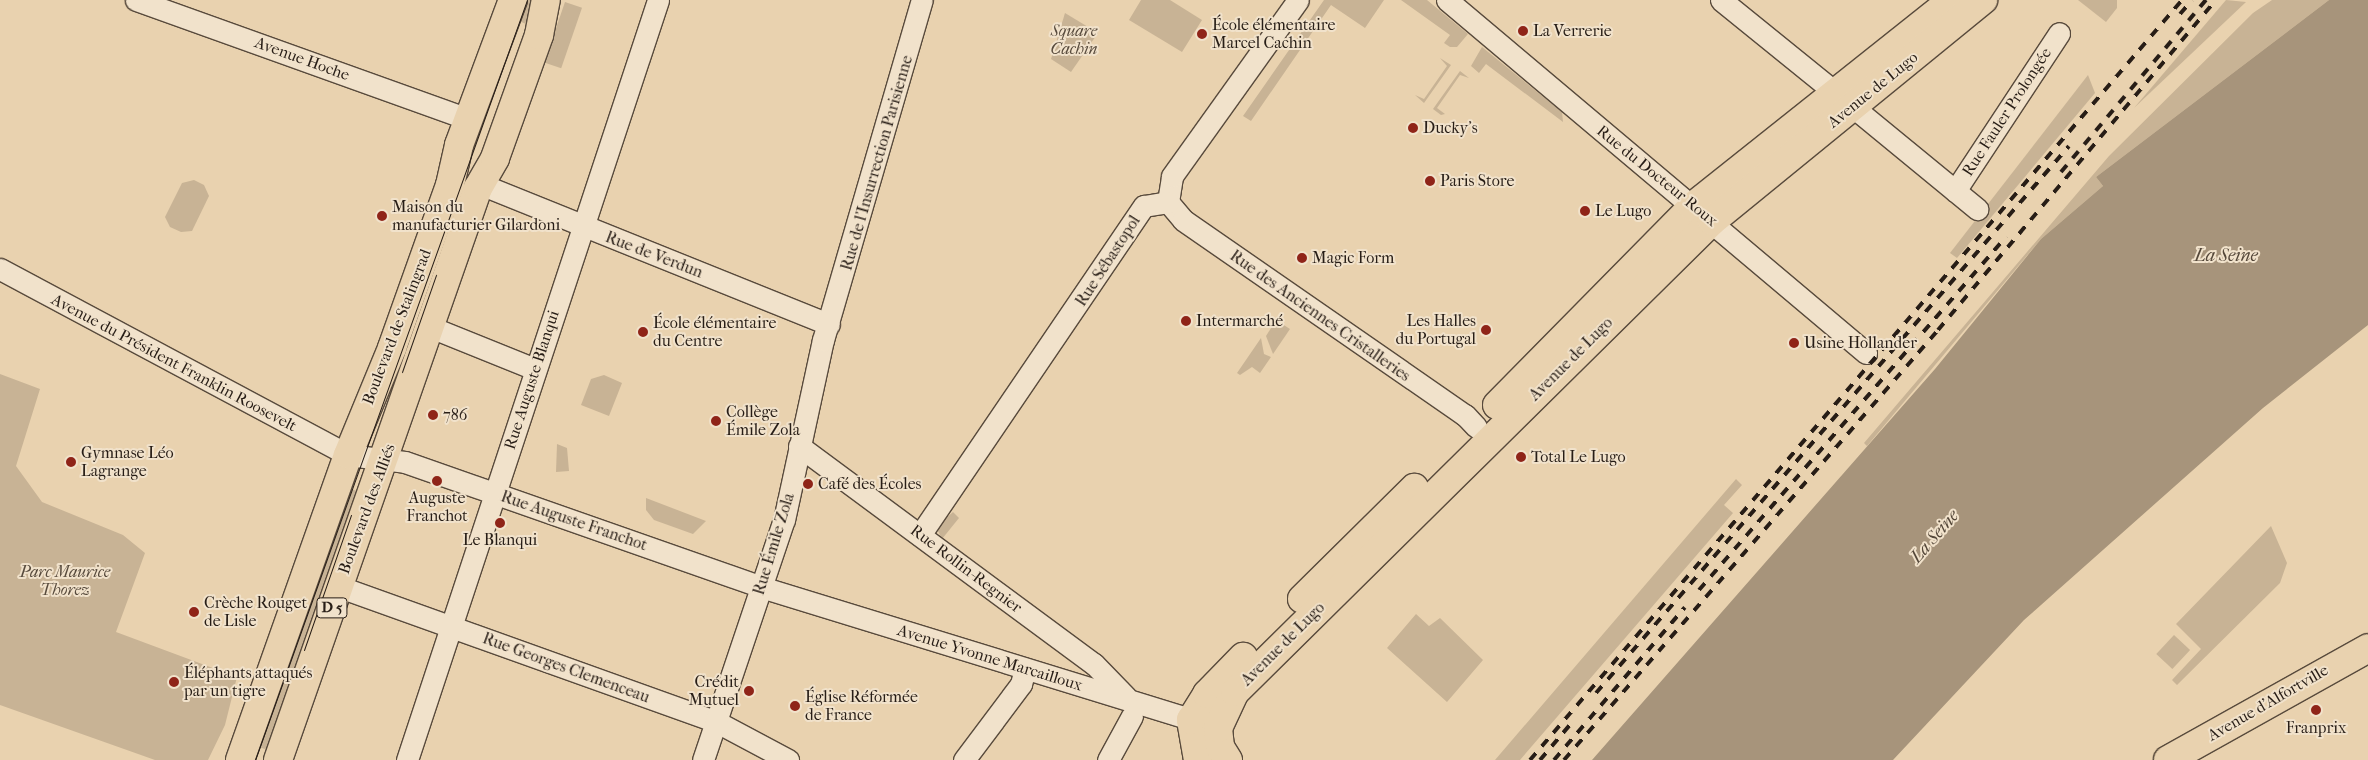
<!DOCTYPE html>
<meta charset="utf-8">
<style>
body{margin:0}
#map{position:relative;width:2368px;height:760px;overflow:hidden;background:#e9d2af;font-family:"IM FELL French Canon",serif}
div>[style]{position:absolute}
.green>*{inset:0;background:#c8b395;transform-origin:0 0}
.water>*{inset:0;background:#a7947b}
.roads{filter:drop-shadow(1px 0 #584a3c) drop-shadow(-1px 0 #584a3c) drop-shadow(0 1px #584a3c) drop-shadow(0 -1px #584a3c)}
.minor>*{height:21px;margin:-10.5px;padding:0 10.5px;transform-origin:10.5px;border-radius:10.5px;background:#f1e2cb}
.major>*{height:28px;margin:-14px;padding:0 14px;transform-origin:14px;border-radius:14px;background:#e9d2af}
.tram>*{height:1px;margin:-0.5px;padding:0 0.5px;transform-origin:0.5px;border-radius:0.5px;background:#271d16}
.rail>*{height:4px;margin-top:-2px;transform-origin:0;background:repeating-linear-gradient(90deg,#271d16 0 9px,transparent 0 18px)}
.dots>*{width:14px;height:14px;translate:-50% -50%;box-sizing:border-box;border:2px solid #f1e2cb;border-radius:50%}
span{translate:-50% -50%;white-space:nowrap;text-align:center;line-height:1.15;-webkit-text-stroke:4px #f1e2cb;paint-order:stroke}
.shield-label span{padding:1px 4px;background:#f1e2cb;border:1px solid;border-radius:4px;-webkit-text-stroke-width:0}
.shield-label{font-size:15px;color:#271d16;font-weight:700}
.poi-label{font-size:16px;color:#271d16}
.left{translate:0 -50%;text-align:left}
.right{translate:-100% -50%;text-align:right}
.park-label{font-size:16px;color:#574a3c;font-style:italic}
.street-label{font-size:16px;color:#271d16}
.water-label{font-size:18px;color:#544739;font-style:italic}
</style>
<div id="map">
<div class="green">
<div style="clip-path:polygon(524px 0,537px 0,528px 25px,517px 20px)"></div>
<div style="clip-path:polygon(1141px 0,1170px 0,1202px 20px,1182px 52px,1129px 20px)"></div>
<div style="clip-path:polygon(1324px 0,1384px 0,1365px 28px,1331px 5px,1251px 121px,1243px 116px)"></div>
<div style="clip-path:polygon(1401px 0,1427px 0,1468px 34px,1457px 47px,1450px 47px,1444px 43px,1450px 35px)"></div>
<div style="clip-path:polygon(2078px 0,2117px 0,2117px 8px,2106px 22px)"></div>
<div style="clip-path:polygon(2226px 0,2246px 2px,2134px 108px)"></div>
<div style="clip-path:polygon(2272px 0,2329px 0,2096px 177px,2103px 186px,2041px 239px,1867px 446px,1864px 443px,2109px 156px,2253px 13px)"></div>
<div style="left:565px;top:2px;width:18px;height:64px;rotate:19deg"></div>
<div style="clip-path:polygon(1065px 13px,1098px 33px,1071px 72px,1051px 59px)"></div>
<div style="clip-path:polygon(1482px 47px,1562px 112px,1563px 122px,1486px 64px,1479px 73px,1471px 66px)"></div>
<div style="clip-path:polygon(1440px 58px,1451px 65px,1424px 103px,1415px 95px,1424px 99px,1447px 66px)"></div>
<div style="clip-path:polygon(1460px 71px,1469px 78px,1460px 75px,1437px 108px,1445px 114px,1441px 115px,1433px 109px)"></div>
<div style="clip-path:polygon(2088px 75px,2095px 93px,1957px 258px,1950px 253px)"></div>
<div style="clip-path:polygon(194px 180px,204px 185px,209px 196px,192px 231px,181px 232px,170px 227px,165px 217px,182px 183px)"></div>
<div style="clip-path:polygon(1276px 320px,1290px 329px,1273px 354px,1266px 336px)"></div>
<div style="clip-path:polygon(1261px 338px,1264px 354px,1271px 357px,1260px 373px,1252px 367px,1240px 375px,1237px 373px)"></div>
<div style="clip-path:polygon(0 374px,40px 389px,16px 466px,42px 502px,123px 535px,145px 553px,116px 632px,237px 677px,225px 725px,208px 760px,155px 760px,0 705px)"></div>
<div style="clip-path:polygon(604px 375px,622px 383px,609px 416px,581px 405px,591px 379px)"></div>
<div style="clip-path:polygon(557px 444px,567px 448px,569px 471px,556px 472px)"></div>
<div style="clip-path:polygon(1736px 479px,1742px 485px,1724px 505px,1733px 513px,1520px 760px,1495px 760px)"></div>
<div style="left:345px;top:487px;width:22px;height:274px;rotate:18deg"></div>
<div style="clip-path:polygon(646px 498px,706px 521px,693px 534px,654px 520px,646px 510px)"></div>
<div style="clip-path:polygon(953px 512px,959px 518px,942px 539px,936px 527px)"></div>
<div style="clip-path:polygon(2271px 526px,2287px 563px,2280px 583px,2177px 685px,2172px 680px,2201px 649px,2176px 624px)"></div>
<div style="clip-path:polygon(1416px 614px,1429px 626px,1440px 618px,1483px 660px,1447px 702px,1387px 648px)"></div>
<div style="left:2174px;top:635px;width:22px;height:26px;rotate:43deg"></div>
</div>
<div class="water">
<div style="clip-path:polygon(2329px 0,2368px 0,2368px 325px,2263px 408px,2024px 620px,1893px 760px,1592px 760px,1935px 369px,2041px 239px,2103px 186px,2096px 177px)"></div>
</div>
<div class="roads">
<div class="minor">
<div style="left:136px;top:0;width:353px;rotate:19.7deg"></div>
<div style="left:1447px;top:0;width:548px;rotate:40.11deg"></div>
<div style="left:1721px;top:0;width:149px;rotate:39deg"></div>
<div style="left:1853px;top:107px;width:161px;rotate:39.4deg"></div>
<div style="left:480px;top:184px;width:376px;rotate:21.9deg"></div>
<div style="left:1955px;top:191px;width:189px;rotate:-56.6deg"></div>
<div style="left:1168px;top:202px;width:23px;rotate:50deg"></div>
<div style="left:1183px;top:220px;width:343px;rotate:34.7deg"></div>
<div style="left:1465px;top:415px;width:16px;rotate:47deg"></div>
<div style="left:1168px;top:202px;width:26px;rotate:-81deg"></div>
<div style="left:1172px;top:176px;width:216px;rotate:-54.4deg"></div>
<div style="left:0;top:269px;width:395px;rotate:28.1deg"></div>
<div style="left:348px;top:455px;width:57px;rotate:7deg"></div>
<div style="left:405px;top:462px;width:377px;rotate:19.3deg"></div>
<div style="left:761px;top:587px;width:465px;rotate:17.1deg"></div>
<div style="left:428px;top:326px;width:115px;rotate:21.9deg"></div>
<div style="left:799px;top:446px;width:367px;rotate:36.5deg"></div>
<div style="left:1094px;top:664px;width:46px;rotate:45.9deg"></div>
<div style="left:920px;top:535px;width:398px;rotate:-55.8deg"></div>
<div style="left:1144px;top:206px;width:24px;rotate:-9deg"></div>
<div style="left:340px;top:587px;width:398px;rotate:19.7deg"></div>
<div style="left:715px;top:721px;width:83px;rotate:28.1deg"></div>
<div style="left:407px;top:760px;width:800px;rotate:-71.72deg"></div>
<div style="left:703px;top:760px;width:253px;rotate:-71.4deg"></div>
<div style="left:784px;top:520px;width:184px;rotate:-77.8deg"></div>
<div style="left:823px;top:340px;width:354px;rotate:-73.8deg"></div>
<div style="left:964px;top:760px;width:95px;rotate:-53.1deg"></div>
<div style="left:1021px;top:684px;width:16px;rotate:-75deg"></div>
<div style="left:1108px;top:760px;width:50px;rotate:-61.4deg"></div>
</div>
<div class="major">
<div style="left:1497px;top:405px;width:278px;rotate:-45.4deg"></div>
<div style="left:1692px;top:207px;width:332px;rotate:-38.5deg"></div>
<div style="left:1302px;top:599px;width:158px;rotate:-44.7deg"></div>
<div style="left:240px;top:760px;width:324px;rotate:-70.5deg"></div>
<div style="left:348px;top:455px;width:116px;rotate:-67.6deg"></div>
<div style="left:392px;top:348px;width:173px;rotate:-70.4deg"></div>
<div style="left:450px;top:185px;width:41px;rotate:-77.3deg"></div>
<div style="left:459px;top:145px;width:155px;rotate:-69.6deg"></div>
<div style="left:278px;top:760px;width:606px;rotate:-70.73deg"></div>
<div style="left:478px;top:188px;width:34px;rotate:-60deg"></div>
<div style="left:495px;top:158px;width:131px;rotate:-70.3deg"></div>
<div style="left:539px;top:35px;width:36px;rotate:-79deg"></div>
<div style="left:1198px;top:760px;width:41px;rotate:-99.9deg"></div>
<div style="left:1191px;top:720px;width:31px;rotate:-58deg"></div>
<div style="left:1207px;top:694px;width:52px;rotate:-45.8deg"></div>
<div style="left:1228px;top:760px;width:15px;rotate:-122deg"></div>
<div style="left:1220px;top:747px;width:19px;rotate:-96deg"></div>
<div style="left:1218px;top:728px;width:40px;rotate:-65deg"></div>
<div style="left:1235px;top:692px;width:670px;rotate:-44.64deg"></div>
<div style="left:1712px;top:221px;width:350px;rotate:-39.2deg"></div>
<div style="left:2168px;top:760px;width:229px;rotate:-29.2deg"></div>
</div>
</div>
<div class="tram">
<div style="left:402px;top:372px;width:103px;rotate:-70.7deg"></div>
<div style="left:304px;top:650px;width:143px;rotate:-70.8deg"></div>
<div style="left:255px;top:760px;width:807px;rotate:-70.31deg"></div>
</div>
<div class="rail">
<div style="left:2180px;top:14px;width:18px;rotate:-49deg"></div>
<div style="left:2061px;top:172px;width:225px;rotate:-49.9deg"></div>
<div style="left:1699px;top:590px;width:468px;rotate:-49deg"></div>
<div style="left:1596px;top:693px;width:723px;rotate:-49.15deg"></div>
<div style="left:1530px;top:760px;width:1001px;rotate:-49.37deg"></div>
<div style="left:1540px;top:760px;width:52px;rotate:-49.6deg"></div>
<div style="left:1554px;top:760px;width:201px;rotate:-49.4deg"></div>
<div style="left:1564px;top:760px;width:570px;rotate:-48.98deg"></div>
<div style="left:1938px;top:330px;width:431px;rotate:-49.9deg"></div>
</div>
<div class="dots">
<div style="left:1523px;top:31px;background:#8f2418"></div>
<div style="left:1202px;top:34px;background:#8f2418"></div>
<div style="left:1413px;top:128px;background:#8f2418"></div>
<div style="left:1430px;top:181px;background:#8f2418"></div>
<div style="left:1585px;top:211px;background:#8f2418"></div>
<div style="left:382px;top:216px;background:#8f2418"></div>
<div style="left:1302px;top:258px;background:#8f2418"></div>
<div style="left:1186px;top:321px;background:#8f2418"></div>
<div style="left:1486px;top:330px;background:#8f2418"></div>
<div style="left:643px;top:332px;background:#8f2418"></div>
<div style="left:1794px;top:343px;background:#8f2418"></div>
<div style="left:433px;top:415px;background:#8f2418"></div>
<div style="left:716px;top:421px;background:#8f2418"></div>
<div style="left:1521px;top:457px;background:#8f2418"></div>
<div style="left:71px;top:462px;background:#8f2418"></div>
<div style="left:437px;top:481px;background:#8f2418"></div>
<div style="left:808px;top:484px;background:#8f2418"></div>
<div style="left:500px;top:523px;background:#8f2418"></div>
<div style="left:194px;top:612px;background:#8f2418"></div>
<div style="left:174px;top:682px;background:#8f2418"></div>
<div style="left:749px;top:691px;background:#8f2418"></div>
<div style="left:795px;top:706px;background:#8f2418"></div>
<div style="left:2316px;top:710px;background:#8f2418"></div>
</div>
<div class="shield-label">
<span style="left:332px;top:608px">D 5</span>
</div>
<div class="poi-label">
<span class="left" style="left:1212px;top:34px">École élémentaire<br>Marcel Cachin</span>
<span class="left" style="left:1533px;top:31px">La Verrerie</span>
<span class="left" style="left:1423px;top:128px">Ducky's</span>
<span class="left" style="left:1440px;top:181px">Paris Store</span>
<span class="left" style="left:392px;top:216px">Maison du<br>manufacturier Gilardoni</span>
<span class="left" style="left:1595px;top:211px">Le Lugo</span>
<span class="left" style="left:1312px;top:258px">Magic Form</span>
<span class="left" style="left:1196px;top:321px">Intermarché</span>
<span class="right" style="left:1476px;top:330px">Les Halles<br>du Portugal</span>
<span class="left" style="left:653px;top:332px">École élémentaire<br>du Centre</span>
<span class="left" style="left:1804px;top:343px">Usine Hollander</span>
<span class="left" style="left:726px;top:421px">Collège<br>Émile Zola</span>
<span class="left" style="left:443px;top:415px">786</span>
<span class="left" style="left:81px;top:462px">Gymnase Léo<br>Lagrange</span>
<span class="left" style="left:1531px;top:457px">Total Le Lugo</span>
<span class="left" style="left:818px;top:484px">Café des Écoles</span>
<span style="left:437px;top:507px">Auguste<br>Franchot</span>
<span style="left:500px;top:540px">Le Blanqui</span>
<span class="left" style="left:204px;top:612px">Crèche Rouget<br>de Lisle</span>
<span class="left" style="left:184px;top:682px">Éléphants attaqués<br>par un tigre</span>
<span class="right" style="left:739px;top:691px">Crédit<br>Mutuel</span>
<span class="left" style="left:805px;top:706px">Église Réformée<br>de France</span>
<span style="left:2316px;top:728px">Franprix</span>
</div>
<div class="park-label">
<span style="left:1074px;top:40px">Square<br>Cachin</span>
<span style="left:65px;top:581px">Parc Maurice<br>Thorez</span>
</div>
<div class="street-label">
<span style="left:302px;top:59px;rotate:20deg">Avenue Hoche</span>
<span style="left:1873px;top:90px;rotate:-39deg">Avenue de Lugo</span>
<span style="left:2007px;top:112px;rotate:-57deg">Rue Fauler Prolongée</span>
<span style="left:877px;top:163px;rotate:-74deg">Rue de l'Insurrection Parisienne</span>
<span style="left:1657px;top:176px;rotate:39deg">Rue du Docteur Roux</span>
<span style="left:654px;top:255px;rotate:21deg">Rue de Verdun</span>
<span style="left:1108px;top:261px;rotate:-57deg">Rue Sébastopol</span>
<span style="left:1320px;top:316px;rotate:35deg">Rue des Anciennes Cristalleries</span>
<span style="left:397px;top:327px;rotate:-69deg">Boulevard de Stalingrad</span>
<span style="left:1571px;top:359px;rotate:-45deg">Avenue de Lugo</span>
<span style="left:174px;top:363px;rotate:28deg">Avenue du Président Franklin Roosevelt</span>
<span style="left:532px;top:380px;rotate:-72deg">Rue Auguste Blanqui</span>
<span style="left:367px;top:509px;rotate:-70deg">Boulevard des Alliés</span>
<span style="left:574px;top:521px;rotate:19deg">Rue Auguste Franchot</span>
<span style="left:774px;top:544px;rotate:-73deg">Rue Émile Zola</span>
<span style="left:966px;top:569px;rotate:37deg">Rue Rollin-Regnier</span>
<span style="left:1283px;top:644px;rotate:-45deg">Avenue de Lugo</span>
<span style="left:990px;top:658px;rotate:17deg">Avenue Yvonne Marcailloux</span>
<span style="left:566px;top:668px;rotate:20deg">Rue Georges Clemenceau</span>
<span style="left:2268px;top:703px;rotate:-30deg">Avenue d'Alfortville</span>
</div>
<div class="water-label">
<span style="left:2226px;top:256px">La Seine</span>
<span style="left:1935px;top:537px;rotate:-49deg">La Seine</span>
</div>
</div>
